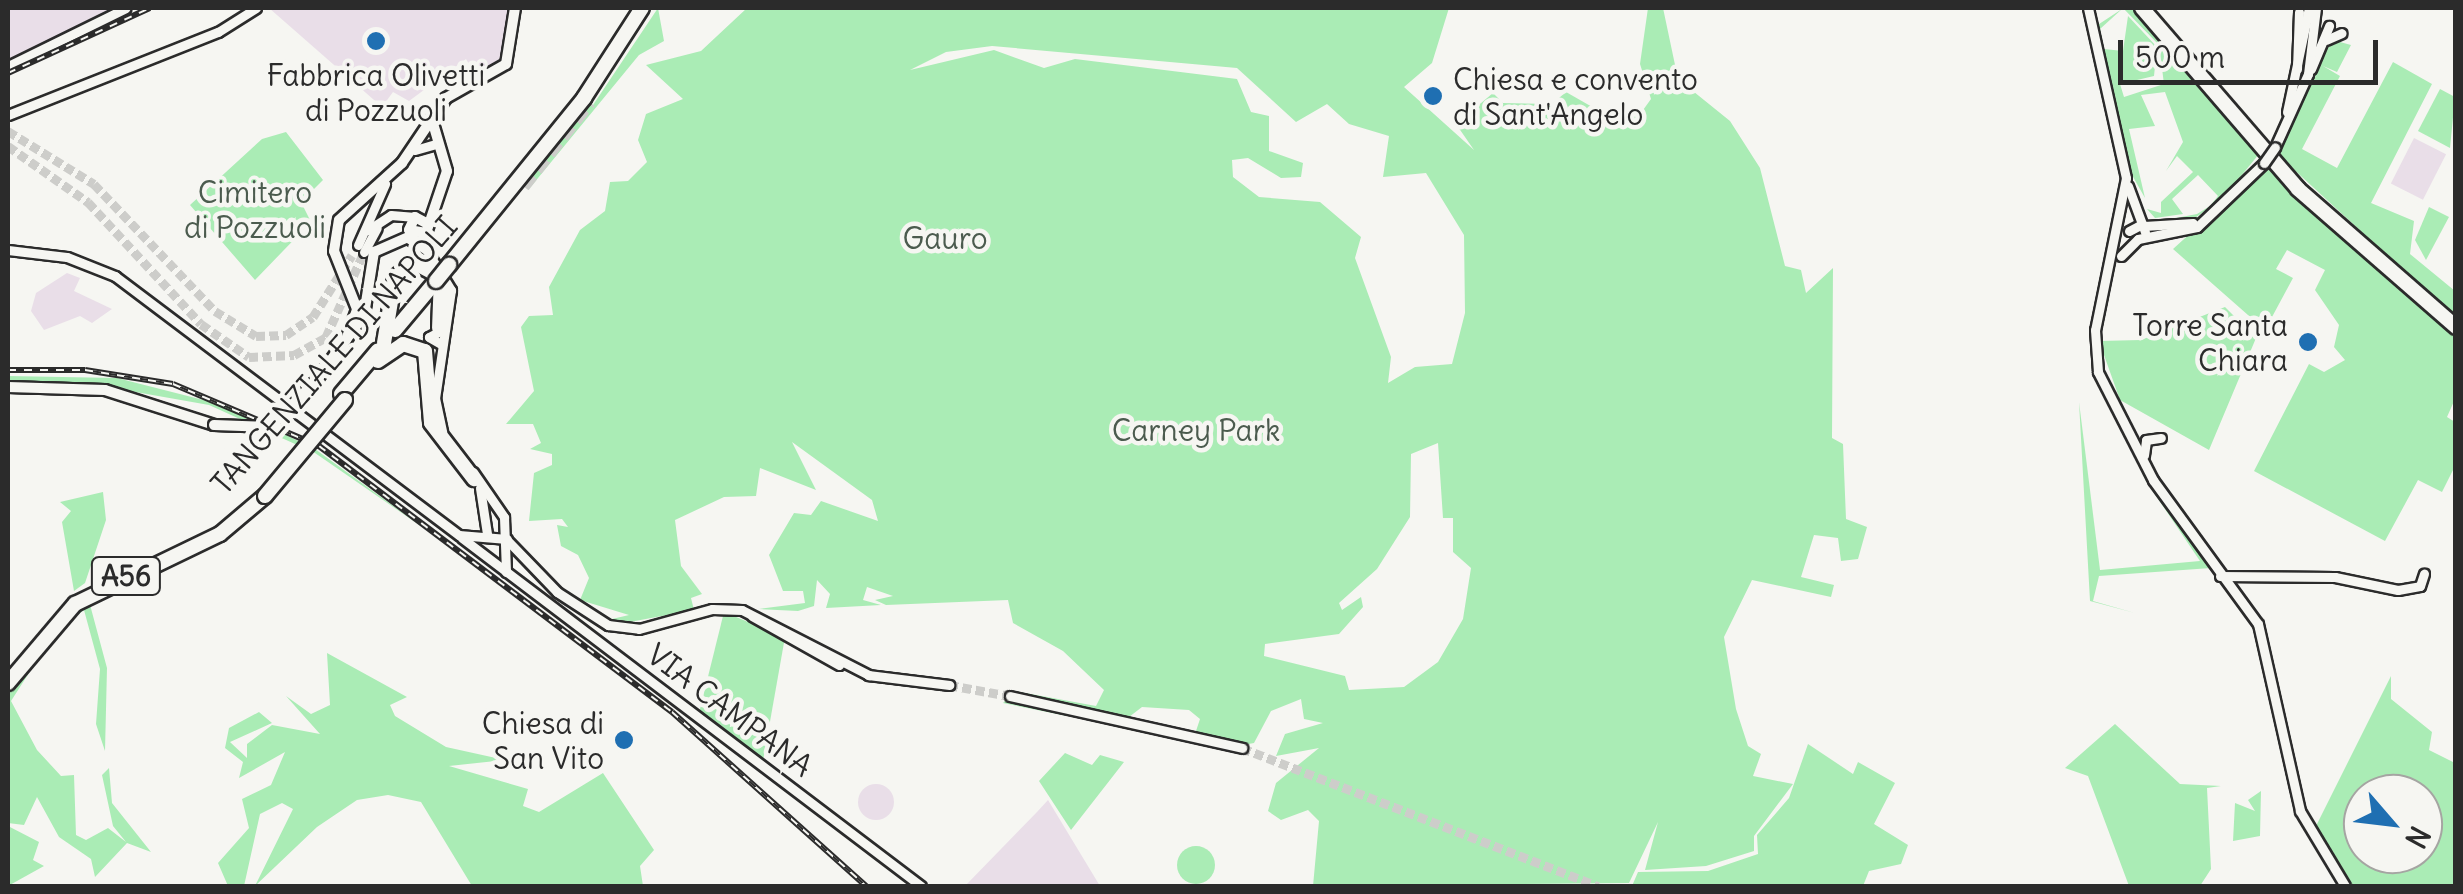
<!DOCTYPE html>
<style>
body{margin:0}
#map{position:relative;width:2463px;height:894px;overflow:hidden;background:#f6f6f2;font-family:Delius,sans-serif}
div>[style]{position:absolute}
.built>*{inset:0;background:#e9dee8;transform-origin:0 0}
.round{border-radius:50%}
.green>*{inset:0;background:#aaecb5}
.secondary-tunnel>*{height:9px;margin-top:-4.5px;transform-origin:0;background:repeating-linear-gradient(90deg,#cdcdca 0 9px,transparent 0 13.5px)}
.highway-tunnel>*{height:14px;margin-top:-7px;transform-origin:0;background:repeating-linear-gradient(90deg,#cdcdca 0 14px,transparent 0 21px)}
.roads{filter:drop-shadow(2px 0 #2b2b2b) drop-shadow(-2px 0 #2b2b2b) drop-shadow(0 2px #2b2b2b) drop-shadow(0 -2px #2b2b2b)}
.secondary>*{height:9px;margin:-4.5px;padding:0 4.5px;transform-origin:4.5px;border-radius:4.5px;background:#f6f6f2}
.primary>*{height:10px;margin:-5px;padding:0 5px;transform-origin:5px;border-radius:5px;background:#f6f6f2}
.highway>*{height:14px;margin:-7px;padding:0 7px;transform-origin:7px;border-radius:7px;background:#f6f6f2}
.rail>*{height:6px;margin-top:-3px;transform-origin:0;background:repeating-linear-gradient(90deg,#f6f6f2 0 8px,#2b2b2b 0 16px);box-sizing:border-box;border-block:2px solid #2b2b2b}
.bridges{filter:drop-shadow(2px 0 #2b2b2b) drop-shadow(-2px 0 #2b2b2b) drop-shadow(0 2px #2b2b2b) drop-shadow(0 -2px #2b2b2b)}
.secondary-bridge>*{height:9px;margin:-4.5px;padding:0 4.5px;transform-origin:4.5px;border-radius:4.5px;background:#f6f6f2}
.primary-bridge>*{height:10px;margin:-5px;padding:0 5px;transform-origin:5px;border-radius:5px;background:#f6f6f2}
.highway-bridge>*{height:14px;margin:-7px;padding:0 7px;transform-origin:7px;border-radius:7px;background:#f6f6f2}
.dots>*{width:28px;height:28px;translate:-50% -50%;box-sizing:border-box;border:5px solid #f6f6f2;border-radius:50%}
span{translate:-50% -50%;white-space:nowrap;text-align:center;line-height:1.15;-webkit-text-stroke:9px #f6f6f2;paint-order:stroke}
.shield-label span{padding:2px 8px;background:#f6f6f2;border:2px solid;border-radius:8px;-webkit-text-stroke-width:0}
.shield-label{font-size:28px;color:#2b2b2b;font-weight:700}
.poi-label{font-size:30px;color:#2b2b2b}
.left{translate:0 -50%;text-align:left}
.right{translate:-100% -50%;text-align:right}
.park-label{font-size:30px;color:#4b5b4e}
.street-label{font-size:30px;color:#2b2b2b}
.frame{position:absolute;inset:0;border:10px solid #2b2b2b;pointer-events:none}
.north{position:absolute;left:2343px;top:774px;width:100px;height:100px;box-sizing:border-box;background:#f6f6f2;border:2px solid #a5a5a2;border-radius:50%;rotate:118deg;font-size:28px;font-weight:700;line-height:40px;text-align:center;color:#2b2b2b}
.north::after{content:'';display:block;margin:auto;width:35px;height:45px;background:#1f6fb2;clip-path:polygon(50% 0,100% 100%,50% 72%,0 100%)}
.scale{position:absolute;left:2118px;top:40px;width:260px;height:45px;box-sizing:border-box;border:5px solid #2b2b2b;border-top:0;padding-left:12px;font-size:30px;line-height:35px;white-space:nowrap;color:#2b2b2b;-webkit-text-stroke:8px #f6f6f2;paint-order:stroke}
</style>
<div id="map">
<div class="built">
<div style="clip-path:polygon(8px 8px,122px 8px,8px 64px)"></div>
<div style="clip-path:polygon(269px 8px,511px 8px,502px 62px,476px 76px,466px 59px,409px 101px,393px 92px,382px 107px)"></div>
<div style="left:2414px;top:138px;width:36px;height:51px;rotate:27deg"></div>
<div style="clip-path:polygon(67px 273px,80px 278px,74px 291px,112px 309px,92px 323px,80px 316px,44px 330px,31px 311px,36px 293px)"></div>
<div class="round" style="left:858px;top:784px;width:36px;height:36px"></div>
<div style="clip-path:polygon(1048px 800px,1100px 886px,965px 886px,1037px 812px)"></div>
</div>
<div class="green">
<div style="clip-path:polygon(658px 8px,664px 41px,639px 55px,529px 189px,522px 183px,587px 101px,593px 105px)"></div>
<div style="clip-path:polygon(evenodd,747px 8px,1449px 8px,1432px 63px,1404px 87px,1474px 150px,1456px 124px,1493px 93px,1503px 103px,1552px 104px,1566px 92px,1601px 112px,1638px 117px,1651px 99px,1640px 64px,1648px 8px,1663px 8px,1678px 79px,1730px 121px,1760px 168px,1785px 266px,1801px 270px,1806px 293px,1833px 268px,1832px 438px,1843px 444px,1846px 519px,1867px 527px,1858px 559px,1841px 561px,1838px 538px,1814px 535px,1801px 577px,1834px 585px,1831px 597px,1752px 580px,1724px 637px,1736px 709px,1748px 746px,1761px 754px,1753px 776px,1793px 784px,1754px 836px,1754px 851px,1706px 866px,1645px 870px,1658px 822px,1629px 883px,1313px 886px,1319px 821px,1308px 810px,1281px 820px,1268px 811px,1276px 783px,1319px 748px,1276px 756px,1285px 734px,1323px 723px,1304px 719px,1301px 699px,1271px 711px,1254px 743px,1243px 745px,1195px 734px,1200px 719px,1189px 710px,1142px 707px,1129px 717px,1022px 696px,1070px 712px,1067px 716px,1003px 703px,1015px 691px,1096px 706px,1104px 690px,1063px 651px,1013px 623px,1008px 600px,886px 605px,875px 600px,893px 596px,867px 587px,863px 600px,881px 605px,826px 608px,830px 594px,817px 580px,814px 606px,798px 611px,759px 609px,805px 603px,803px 591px,783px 591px,769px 555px,794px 513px,811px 515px,821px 501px,878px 521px,872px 500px,792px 442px,816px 490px,760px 468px,756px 496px,724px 497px,675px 520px,681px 566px,702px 594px,691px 598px,694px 610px,619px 624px,608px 620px,629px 615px,580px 600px,589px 578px,578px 555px,561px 546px,557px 525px,568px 527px,562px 519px,529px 521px,534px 473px,552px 465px,552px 454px,530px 449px,541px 443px,533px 424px,506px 424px,534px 391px,521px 327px,529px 316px,553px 315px,549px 287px,580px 230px,605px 211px,610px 182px,628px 181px,647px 162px,638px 140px,646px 114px,683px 99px,646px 65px,701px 51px,747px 8px,992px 46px,1237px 68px,1296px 122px,1327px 104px,1349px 124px,1389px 136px,1383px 177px,1426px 173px,1464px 235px,1465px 313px,1452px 364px,1415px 367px,1388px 383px,1391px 357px,1355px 258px,1361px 237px,1320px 202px,1259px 197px,1233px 177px,1232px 160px,1248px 158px,1281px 178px,1301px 177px,1303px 163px,1269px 151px,1269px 116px,1251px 112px,1237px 79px,1075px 59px,1044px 68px,994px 50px,910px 70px,946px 52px,992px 46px,747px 8px,1438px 443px,1443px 518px,1453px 518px,1453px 552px,1471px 568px,1463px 619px,1438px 662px,1404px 687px,1349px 690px,1345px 676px,1264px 656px,1265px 644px,1339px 634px,1363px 607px,1361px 597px,1342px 610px,1339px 603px,1377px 569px,1410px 517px,1411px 454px,1438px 443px)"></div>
<div style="clip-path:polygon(2123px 8px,2137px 8px,2259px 154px,2232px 187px,2210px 207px,2191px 221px,2155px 222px,2197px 214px,2210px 206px,2218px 196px,2198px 175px,2172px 199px,2183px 214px,2155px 218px,2147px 209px,2161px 213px,2161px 202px,2193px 172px,2177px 156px,2166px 171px,2183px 142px,2165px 92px,2141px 95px,2155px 126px,2129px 129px,2145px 198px,2132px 175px,2093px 28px,2122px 9px,2100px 29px,2104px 49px,2123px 51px,2128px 16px,2157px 47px,2154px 76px,2120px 84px,2124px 97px,2164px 84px,2159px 45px)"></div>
<div style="clip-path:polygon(2329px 39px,2351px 45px,2337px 72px,2323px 66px,2340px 76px,2302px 149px,2337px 168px,2393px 62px,2432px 84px,2371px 203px,2414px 221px,2410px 254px,2455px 291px,2455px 318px,2275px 152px)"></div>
<div style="clip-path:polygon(2440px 89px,2455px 97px,2450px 148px,2418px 131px)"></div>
<div style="clip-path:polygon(286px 132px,323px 180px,301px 202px,311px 222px,255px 280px,190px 205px,262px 139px)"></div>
<div style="clip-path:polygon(2268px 163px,2455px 331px,2455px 399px,2447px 417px,2455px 422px,2455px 466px,2442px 492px,2418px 480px,2385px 541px,2254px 471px,2309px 364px,2324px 372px,2345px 360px,2334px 347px,2339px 325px,2315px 290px,2325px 270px,2287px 250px,2276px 269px,2293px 278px,2265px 330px,2173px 249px)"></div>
<div style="clip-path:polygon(2429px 207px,2449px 217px,2426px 260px,2415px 240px)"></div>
<div style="clip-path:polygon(2225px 307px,2256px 338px,2209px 450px,2120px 400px,2099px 341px,2141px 340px)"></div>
<div style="clip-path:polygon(8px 376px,117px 378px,223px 405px,315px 449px,425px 529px,315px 453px,209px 405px,96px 385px,8px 384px)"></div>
<div style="clip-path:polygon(2108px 396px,2211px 568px,2099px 576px,2093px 601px,2135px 613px,2090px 601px,2079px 402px,2100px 570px,2200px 561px,2146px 481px)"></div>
<div style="clip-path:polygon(103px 492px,106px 520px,85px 583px,74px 591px,62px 522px,71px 511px,60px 502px)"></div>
<div style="clip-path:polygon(89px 601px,107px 668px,105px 751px,96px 724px,100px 669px,84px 610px,54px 634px,11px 701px,37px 750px,61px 776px,74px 775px,76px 835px,86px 840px,108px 828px,126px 842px,113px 826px,102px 775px,109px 768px,112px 803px,151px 852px,127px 843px,95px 877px,91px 859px,59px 837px,37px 797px,24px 825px,8px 823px,8px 691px,60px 622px)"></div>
<div style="clip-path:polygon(724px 612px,785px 637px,763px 761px,699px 713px)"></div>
<div style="clip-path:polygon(327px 653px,407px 697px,390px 705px,395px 716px,446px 747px,505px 760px,449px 766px,528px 789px,523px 806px,539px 812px,603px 773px,654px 850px,640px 866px,643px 886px,472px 886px,421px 802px,388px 795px,357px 800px,317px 827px,255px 886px,293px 809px,282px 803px,260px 814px,244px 886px,228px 886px,218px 863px,249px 828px,242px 799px,271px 785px,285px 752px,239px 778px,243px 762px,225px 748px,229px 728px,259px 712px,272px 723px,230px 742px,247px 758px,247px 744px,272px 725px,320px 734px,286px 696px,311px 714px,330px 705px)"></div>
<div style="clip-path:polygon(evenodd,2391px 676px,2391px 699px,2432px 732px,2429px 750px,2455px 763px,2455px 886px,2348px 886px,2314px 830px,2391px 676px,2363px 794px,2423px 794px,2423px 854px,2363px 854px,2363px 794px)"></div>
<div style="clip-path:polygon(2115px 724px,2180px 784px,2221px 786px,2207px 788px,2211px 869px,2200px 886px,2129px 886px,2088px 776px,2065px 768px)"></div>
<div style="clip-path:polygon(1808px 744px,1853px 774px,1858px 762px,1895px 783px,1874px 824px,1908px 845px,1901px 864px,1869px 871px,1863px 886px,1632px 886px,1638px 872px,1708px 871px,1758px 854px,1757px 835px,1789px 798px)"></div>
<div style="clip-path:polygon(1065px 753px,1092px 765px,1100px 755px,1124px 762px,1071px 830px,1039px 781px)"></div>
<div style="clip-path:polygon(2261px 791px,2260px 836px,2233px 841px,2235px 803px,2255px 811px,2248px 800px)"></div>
<div style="clip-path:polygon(8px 826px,39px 842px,33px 860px,44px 866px,8px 886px)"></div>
<div class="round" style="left:1177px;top:846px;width:38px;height:38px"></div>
</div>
<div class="secondary-tunnel">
<div style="left:8px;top:131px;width:101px;rotate:31.6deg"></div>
<div style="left:94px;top:184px;width:175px;rotate:46.4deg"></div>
<div style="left:215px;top:311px;width:48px;rotate:31.4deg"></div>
<div style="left:256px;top:336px;width:30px;rotate:-2deg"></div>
<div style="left:286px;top:335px;width:32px;rotate:-34deg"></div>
<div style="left:313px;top:317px;width:73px;rotate:-57.8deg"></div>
<div style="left:8px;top:146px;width:98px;rotate:35deg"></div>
<div style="left:88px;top:202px;width:166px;rotate:47.2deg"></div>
<div style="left:201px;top:324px;width:58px;rotate:34.5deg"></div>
<div style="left:249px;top:357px;width:45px;rotate:-2.5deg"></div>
<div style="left:294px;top:355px;width:37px;rotate:-29deg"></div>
<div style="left:326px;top:337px;width:93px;rotate:-65.9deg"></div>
<div style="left:949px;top:685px;width:62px;rotate:10.2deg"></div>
<div style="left:1242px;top:748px;width:382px;rotate:21.2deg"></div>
</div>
<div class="highway-tunnel">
<div style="left:523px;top:186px;width:107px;rotate:-51.8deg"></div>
</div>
<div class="roads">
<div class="secondary">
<div style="left:2088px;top:8px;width:174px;rotate:77.4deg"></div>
<div style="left:2126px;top:178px;width:155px;rotate:101.5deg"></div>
<div style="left:2095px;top:330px;width:42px;rotate:85.9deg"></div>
<div style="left:2098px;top:372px;width:121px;rotate:63deg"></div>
<div style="left:2153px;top:480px;width:178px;rotate:53.9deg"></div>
<div style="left:2258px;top:624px;width:192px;rotate:77.3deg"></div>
<div style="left:2300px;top:811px;width:87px;rotate:59deg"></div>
<div style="left:2326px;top:40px;width:17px;rotate:-24deg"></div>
<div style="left:8px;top:66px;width:131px;rotate:-26.2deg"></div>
<div style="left:2297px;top:69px;width:57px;rotate:-88deg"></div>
<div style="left:2311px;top:69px;width:47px;rotate:-67.3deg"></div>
<div style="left:2287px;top:112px;width:106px;rotate:-78.1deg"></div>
<div style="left:8px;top:115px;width:226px;rotate:-21.6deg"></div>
<div style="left:218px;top:32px;width:45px;rotate:-32.3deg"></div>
<div style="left:2275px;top:147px;width:80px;rotate:-65.7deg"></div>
<div style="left:2308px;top:74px;width:66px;rotate:-83.1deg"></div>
<div style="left:415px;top:150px;width:22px;rotate:-16deg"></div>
<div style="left:2128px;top:186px;width:49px;rotate:69.7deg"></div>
<div style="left:2144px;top:226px;width:49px;rotate:-3.5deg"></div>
<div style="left:368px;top:230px;width:27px;rotate:-33deg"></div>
<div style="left:391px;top:215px;width:24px;rotate:5deg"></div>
<div style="left:2129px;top:231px;width:15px;rotate:-28deg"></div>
<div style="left:358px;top:245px;width:67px;rotate:-66.1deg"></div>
<div style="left:424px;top:246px;width:52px;rotate:58.5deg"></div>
<div style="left:451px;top:290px;width:109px;rotate:98.4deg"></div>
<div style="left:435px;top:398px;width:35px;rotate:78deg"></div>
<div style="left:8px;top:250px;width:59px;rotate:6.8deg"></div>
<div style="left:67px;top:257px;width:52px;rotate:21.6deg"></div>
<div style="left:115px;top:276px;width:431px;rotate:37deg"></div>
<div style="left:459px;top:535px;width:48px;rotate:4.8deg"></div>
<div style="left:364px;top:252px;width:27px;rotate:-62deg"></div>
<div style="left:2121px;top:256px;width:24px;rotate:-45deg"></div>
<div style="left:2138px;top:239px;width:60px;rotate:-11.5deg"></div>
<div style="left:2197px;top:227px;width:93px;rotate:-43.7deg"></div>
<div style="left:441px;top:344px;width:14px;rotate:-150deg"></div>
<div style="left:429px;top:337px;width:15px;rotate:-28deg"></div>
<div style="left:2144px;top:455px;width:15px;rotate:-82deg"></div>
<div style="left:2146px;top:440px;width:15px;rotate:-8deg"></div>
<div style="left:473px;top:472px;width:55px;rotate:55.4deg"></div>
<div style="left:504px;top:517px;width:55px;rotate:87.9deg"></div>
<div style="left:480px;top:488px;width:47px;rotate:81.3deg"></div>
<div style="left:462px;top:538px;width:576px;rotate:37.17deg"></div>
<div style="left:508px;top:541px;width:71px;rotate:46.1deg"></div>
<div style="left:557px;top:592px;width:61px;rotate:32.9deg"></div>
<div style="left:608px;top:625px;width:31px;rotate:7deg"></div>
<div style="left:639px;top:629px;width:76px;rotate:-15.3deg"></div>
<div style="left:712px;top:609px;width:30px;rotate:2deg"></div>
<div style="left:742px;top:610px;width:143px;rotate:27.1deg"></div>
<div style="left:2220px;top:576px;width:115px;rotate:0.5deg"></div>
<div style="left:2335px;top:577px;width:64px;rotate:11.7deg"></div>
<div style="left:2398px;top:590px;width:22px;rotate:-10deg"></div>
<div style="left:2420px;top:586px;width:13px;rotate:-72deg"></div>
<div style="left:752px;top:616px;width:100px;rotate:29.4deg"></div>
<div style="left:868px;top:675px;width:82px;rotate:7deg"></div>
<div style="left:1010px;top:696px;width:238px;rotate:12.6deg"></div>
</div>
<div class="primary">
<div style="left:428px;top:224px;width:15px;rotate:-152deg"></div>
<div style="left:415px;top:217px;width:14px;rotate:115deg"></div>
<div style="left:409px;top:230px;width:17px;rotate:10deg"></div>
<div style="left:426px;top:233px;width:65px;rotate:-71.3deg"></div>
<div style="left:447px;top:171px;width:53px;rotate:-106.4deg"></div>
<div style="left:410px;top:239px;width:20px;rotate:33deg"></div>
<div style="left:346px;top:340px;width:33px;rotate:-70deg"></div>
<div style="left:357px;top:309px;width:62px;rotate:-111.6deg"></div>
<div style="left:334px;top:251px;width:31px;rotate:-81deg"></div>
<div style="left:339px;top:220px;width:85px;rotate:-42.1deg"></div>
<div style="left:402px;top:163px;width:78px;rotate:-55.9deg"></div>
<div style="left:446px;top:98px;width:69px;rotate:-29.5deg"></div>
<div style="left:506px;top:64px;width:57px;rotate:-80.9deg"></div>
<div style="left:315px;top:382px;width:83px;rotate:-53.8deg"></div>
<div style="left:364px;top:315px;width:64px;rotate:-81deg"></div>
<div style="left:374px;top:252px;width:43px;rotate:-23.6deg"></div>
<div style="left:8px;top:387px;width:97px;rotate:1.8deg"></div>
<div style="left:105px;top:390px;width:114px;rotate:17.8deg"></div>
</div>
<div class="highway">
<div style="left:2142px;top:8px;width:239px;rotate:49.2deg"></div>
<div style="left:2298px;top:189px;width:210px;rotate:41.1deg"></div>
<div style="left:449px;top:265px;width:215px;rotate:-51deg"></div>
<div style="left:584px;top:98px;width:107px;rotate:-57.2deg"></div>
<div style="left:395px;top:330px;width:64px;rotate:-50.1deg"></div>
<div style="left:384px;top:343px;width:66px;rotate:-80.4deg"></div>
<div style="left:395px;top:278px;width:24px;rotate:-42deg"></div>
<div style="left:413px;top:262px;width:32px;rotate:28deg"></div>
<div style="left:441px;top:277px;width:51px;rotate:92.2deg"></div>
<div style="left:378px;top:361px;width:30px;rotate:-34deg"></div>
<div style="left:403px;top:344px;width:23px;rotate:18deg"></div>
<div style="left:425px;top:351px;width:72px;rotate:85.2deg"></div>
<div style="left:431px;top:423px;width:71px;rotate:52.5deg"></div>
<div style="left:341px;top:394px;width:57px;rotate:-49.9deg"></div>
<div style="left:8px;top:683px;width:104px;rotate:-49.7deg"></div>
<div style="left:75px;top:604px;width:161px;rotate:-25.8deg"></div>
<div style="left:220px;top:534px;width:59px;rotate:-40.2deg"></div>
</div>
</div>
<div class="rail">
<div style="left:8px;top:73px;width:156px;rotate:-24.6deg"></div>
<div style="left:8px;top:370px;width:77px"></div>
<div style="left:85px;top:370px;width:89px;rotate:9deg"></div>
<div style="left:173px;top:384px;width:159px;rotate:23deg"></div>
<div style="left:319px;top:446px;width:442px;rotate:37deg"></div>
<div style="left:672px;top:712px;width:261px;rotate:41.9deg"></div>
</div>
<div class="bridges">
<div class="secondary-bridge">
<div style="left:2264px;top:163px;width:19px;rotate:-55deg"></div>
</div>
<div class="primary-bridge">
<div style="left:214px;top:425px;width:56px;rotate:2deg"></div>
<div style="left:270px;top:427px;width:64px;rotate:-45deg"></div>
</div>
<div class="highway-bridge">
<div style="left:436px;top:281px;width:21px;rotate:-51deg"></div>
<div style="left:265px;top:496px;width:125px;rotate:-50.2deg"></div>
</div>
</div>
<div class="dots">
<div style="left:376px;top:41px;background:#1f6fb2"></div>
<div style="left:1433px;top:96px;background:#1f6fb2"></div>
<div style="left:2308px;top:342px;background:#1f6fb2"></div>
<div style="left:624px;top:740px;background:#1f6fb2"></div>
</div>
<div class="shield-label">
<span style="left:126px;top:576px">A56</span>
</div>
<div class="poi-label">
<span style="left:376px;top:92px">Fabbrica Olivetti<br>di Pozzuoli</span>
<span class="left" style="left:1453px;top:96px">Chiesa e convento<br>di Sant'Angelo</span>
<span class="right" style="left:2288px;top:342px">Torre Santa<br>Chiara</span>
<span class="right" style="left:604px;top:740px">Chiesa di<br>San Vito</span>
</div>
<div class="park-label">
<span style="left:255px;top:209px">Cimitero<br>di Pozzuoli</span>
<span style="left:945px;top:238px">Gauro</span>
<span style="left:1196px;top:430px">Carney Park</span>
</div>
<div class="street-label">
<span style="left:334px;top:355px;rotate:-49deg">TANGENZIALE DI NAPOLI</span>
<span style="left:730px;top:710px;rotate:37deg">VIA CAMPANA</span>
</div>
<div class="frame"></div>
<div class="north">N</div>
<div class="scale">500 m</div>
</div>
